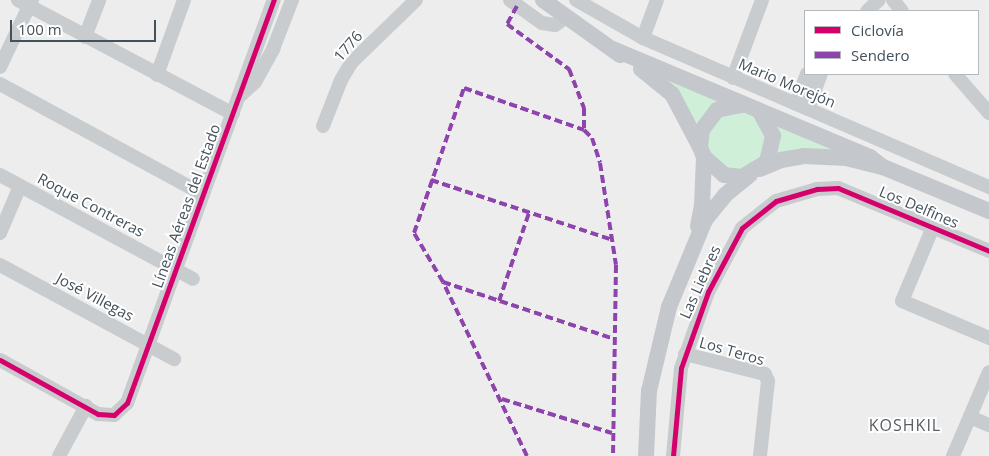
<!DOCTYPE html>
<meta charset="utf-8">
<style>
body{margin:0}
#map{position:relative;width:989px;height:456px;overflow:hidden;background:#eeeded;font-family:"Open Sans",sans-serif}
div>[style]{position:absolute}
.green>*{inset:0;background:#cfefd9}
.minor>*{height:14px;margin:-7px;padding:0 7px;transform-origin:7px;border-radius:7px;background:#c9ccce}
.major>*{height:16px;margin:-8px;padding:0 8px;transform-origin:8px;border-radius:8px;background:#c4c8cc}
.quiet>*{height:4px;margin-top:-2px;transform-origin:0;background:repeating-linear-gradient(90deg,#8e44ad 0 8px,transparent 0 12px)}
.cycleway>*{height:5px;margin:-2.5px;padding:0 2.5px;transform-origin:2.5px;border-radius:2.5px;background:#d6006c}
span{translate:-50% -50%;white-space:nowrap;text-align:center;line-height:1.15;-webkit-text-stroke:4px #fff;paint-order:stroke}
.street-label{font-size:15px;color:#43515b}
.neighbourhood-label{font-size:16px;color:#585d62;letter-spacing:1px}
.legend{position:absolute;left:804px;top:10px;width:175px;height:65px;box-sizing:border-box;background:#fff;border:1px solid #b4b9bd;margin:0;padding:6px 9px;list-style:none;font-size:15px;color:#43515b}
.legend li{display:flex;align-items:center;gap:10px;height:25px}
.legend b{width:25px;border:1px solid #b4b9bd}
.scale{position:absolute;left:10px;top:20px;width:146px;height:22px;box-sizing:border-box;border:2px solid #43515b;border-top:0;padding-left:6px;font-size:15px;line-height:18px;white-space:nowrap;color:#43515b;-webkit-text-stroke:4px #fff;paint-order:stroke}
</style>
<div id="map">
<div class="green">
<div style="clip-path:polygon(662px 79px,721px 102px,698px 125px,686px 104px)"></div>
<div style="clip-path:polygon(739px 111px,755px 118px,765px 137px,764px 151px,757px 163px,731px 172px,706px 152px,709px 126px,714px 119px)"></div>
<div style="clip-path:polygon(773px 124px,839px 153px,776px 154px)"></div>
</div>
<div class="minor">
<div style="left:18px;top:0;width:243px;rotate:27.9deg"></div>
<div style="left:510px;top:0;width:39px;rotate:36deg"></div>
<div style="left:542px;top:23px;width:13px;rotate:9deg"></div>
<div style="left:555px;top:25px;width:12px;rotate:-35deg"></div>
<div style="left:576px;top:0;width:77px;rotate:29.6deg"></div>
<div style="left:643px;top:38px;width:377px;rotate:23.3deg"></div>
<div style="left:893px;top:0;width:14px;rotate:51deg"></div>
<div style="left:867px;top:11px;width:16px;rotate:-43deg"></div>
<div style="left:85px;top:37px;width:40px;rotate:-69deg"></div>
<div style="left:643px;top:38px;width:40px;rotate:-69.8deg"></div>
<div style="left:0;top:67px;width:74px;rotate:-64.5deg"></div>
<div style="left:955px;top:74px;width:52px;rotate:48.9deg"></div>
<div style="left:157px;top:75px;width:80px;rotate:-70.2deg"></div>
<div style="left:733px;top:78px;width:83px;rotate:-69.6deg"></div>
<div style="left:0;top:84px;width:231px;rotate:28.5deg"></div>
<div style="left:241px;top:95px;width:19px;rotate:-43deg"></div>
<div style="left:255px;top:82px;width:38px;rotate:-61deg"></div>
<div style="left:273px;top:49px;width:53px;rotate:-68.8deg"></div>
<div style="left:796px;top:104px;width:32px;rotate:-70deg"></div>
<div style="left:808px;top:109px;width:37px;rotate:-70deg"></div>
<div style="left:323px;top:126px;width:49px;rotate:-68.6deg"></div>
<div style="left:341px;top:80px;width:21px;rotate:-59deg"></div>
<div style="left:352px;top:62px;width:89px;rotate:-44.1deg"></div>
<div style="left:0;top:175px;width:219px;rotate:28.3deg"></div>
<div style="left:933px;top:227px;width:80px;rotate:112.7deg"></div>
<div style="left:902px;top:301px;width:95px;rotate:23deg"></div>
<div style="left:0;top:233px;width:51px;rotate:-66.9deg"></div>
<div style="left:0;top:265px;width:198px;rotate:28.4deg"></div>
<div style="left:685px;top:354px;width:82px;rotate:14deg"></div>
<div style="left:765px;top:374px;width:8px;rotate:67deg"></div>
<div style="left:768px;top:381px;width:75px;rotate:96.1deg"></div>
<div style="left:0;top:360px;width:112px;rotate:28.9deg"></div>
<div style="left:98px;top:414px;width:16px;rotate:4deg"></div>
<div style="left:114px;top:415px;width:18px;rotate:-43deg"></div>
<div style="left:127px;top:403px;width:429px;rotate:-70deg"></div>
<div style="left:970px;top:417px;width:21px;rotate:23deg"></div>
<div style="left:59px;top:456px;width:57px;rotate:-61.6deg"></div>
<div style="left:673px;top:456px;width:88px;rotate:-84.8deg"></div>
<div style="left:681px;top:368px;width:81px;rotate:-70.4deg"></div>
<div style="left:708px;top:292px;width:72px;rotate:-62deg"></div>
<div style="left:742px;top:228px;width:43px;rotate:-38.5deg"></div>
<div style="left:776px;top:201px;width:43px;rotate:-16.3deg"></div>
<div style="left:817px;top:189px;width:21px;rotate:-3deg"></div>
<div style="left:838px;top:188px;width:164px;rotate:22.6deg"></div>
<div style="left:953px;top:456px;width:91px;rotate:-66.8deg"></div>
</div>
<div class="major">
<div style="left:543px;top:0;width:95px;rotate:35.5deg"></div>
<div style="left:613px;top:49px;width:279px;rotate:22.8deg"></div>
<div style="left:870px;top:157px;width:16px;rotate:38deg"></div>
<div style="left:641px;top:69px;width:40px;rotate:39deg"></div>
<div style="left:672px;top:94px;width:60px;rotate:62.2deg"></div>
<div style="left:742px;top:105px;width:25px;rotate:169deg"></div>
<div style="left:717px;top:110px;width:25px;rotate:127deg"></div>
<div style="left:702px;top:130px;width:17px;rotate:97deg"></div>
<div style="left:700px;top:147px;width:11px;rotate:68deg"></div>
<div style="left:704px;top:157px;width:27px;rotate:42deg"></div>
<div style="left:724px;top:175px;width:18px;rotate:6deg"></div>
<div style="left:742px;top:177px;width:29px;rotate:-31deg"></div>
<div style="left:767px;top:162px;width:27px;rotate:-77deg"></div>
<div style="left:773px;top:136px;width:27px;rotate:-118deg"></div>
<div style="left:760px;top:169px;width:23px;rotate:-23deg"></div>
<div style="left:781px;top:160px;width:23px;rotate:-10deg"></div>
<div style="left:804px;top:156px;width:42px;rotate:2.7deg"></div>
<div style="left:846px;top:158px;width:38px;rotate:14deg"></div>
<div style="left:883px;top:167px;width:115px;rotate:22.5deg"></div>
<div style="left:698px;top:226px;width:20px;rotate:-79deg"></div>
<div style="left:702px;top:206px;width:49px;rotate:-87.7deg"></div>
<div style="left:646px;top:456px;width:65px;rotate:-87.4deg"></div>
<div style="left:649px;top:391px;width:86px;rotate:-76.6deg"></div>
<div style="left:669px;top:307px;width:94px;rotate:-67.5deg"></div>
<div style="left:705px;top:220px;width:32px;rotate:-51deg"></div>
<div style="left:725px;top:195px;width:32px;rotate:-39deg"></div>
</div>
<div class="quiet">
<div style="left:517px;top:6px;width:21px;rotate:119deg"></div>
<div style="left:507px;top:24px;width:77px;rotate:36deg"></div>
<div style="left:569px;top:69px;width:42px;rotate:69deg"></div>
<div style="left:584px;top:108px;width:22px;rotate:90deg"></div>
<div style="left:431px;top:180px;width:191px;rotate:18.3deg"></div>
<div style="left:443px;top:282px;width:180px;rotate:18.4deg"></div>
<div style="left:499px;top:301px;width:93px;rotate:-71.2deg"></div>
<div style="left:502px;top:399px;width:115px;rotate:17.2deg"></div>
<div style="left:527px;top:456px;width:193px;rotate:-115.8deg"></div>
<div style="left:443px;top:282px;width:57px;rotate:-120.6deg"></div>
<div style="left:414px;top:233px;width:153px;rotate:-71deg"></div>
<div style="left:464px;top:88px;width:127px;rotate:19.3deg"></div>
<div style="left:584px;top:130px;width:11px;rotate:45deg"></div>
<div style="left:592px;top:138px;width:26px;rotate:72deg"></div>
<div style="left:600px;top:163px;width:103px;rotate:81.1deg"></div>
<div style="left:616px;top:265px;width:191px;rotate:90.9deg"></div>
</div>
<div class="cycleway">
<div style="left:0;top:360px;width:112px;rotate:28.9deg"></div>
<div style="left:98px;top:414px;width:16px;rotate:4deg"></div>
<div style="left:114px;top:415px;width:18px;rotate:-43deg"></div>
<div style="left:127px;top:403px;width:429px;rotate:-70deg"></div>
<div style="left:673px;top:456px;width:88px;rotate:-84.8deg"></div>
<div style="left:681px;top:368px;width:81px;rotate:-70.4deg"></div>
<div style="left:708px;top:292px;width:72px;rotate:-62deg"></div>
<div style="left:742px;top:228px;width:43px;rotate:-38.5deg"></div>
<div style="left:776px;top:201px;width:43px;rotate:-16.3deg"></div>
<div style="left:817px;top:189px;width:21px;rotate:-3deg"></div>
<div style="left:838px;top:188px;width:164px;rotate:22.6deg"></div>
</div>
<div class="street-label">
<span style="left:348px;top:46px;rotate:-49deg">1776</span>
<span style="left:787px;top:83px;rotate:23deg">Mario Morejón</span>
<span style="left:91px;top:205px;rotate:28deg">Roque Contreras</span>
<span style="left:186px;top:206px;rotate:-70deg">Líneas Aéreas del Estado</span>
<span style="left:919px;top:207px;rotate:23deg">Los Delfines</span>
<span style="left:700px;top:282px;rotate:-66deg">Las Liebres</span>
<span style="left:95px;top:297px;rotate:28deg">José Villegas</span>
<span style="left:732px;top:351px;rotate:16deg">Los Teros</span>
</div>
<div class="neighbourhood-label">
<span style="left:905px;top:425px">KOSHKIL</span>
</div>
<ul class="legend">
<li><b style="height:6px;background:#d6006c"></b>Ciclovía</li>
<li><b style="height:6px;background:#8e44ad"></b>Sendero</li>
</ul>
<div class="scale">100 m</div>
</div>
